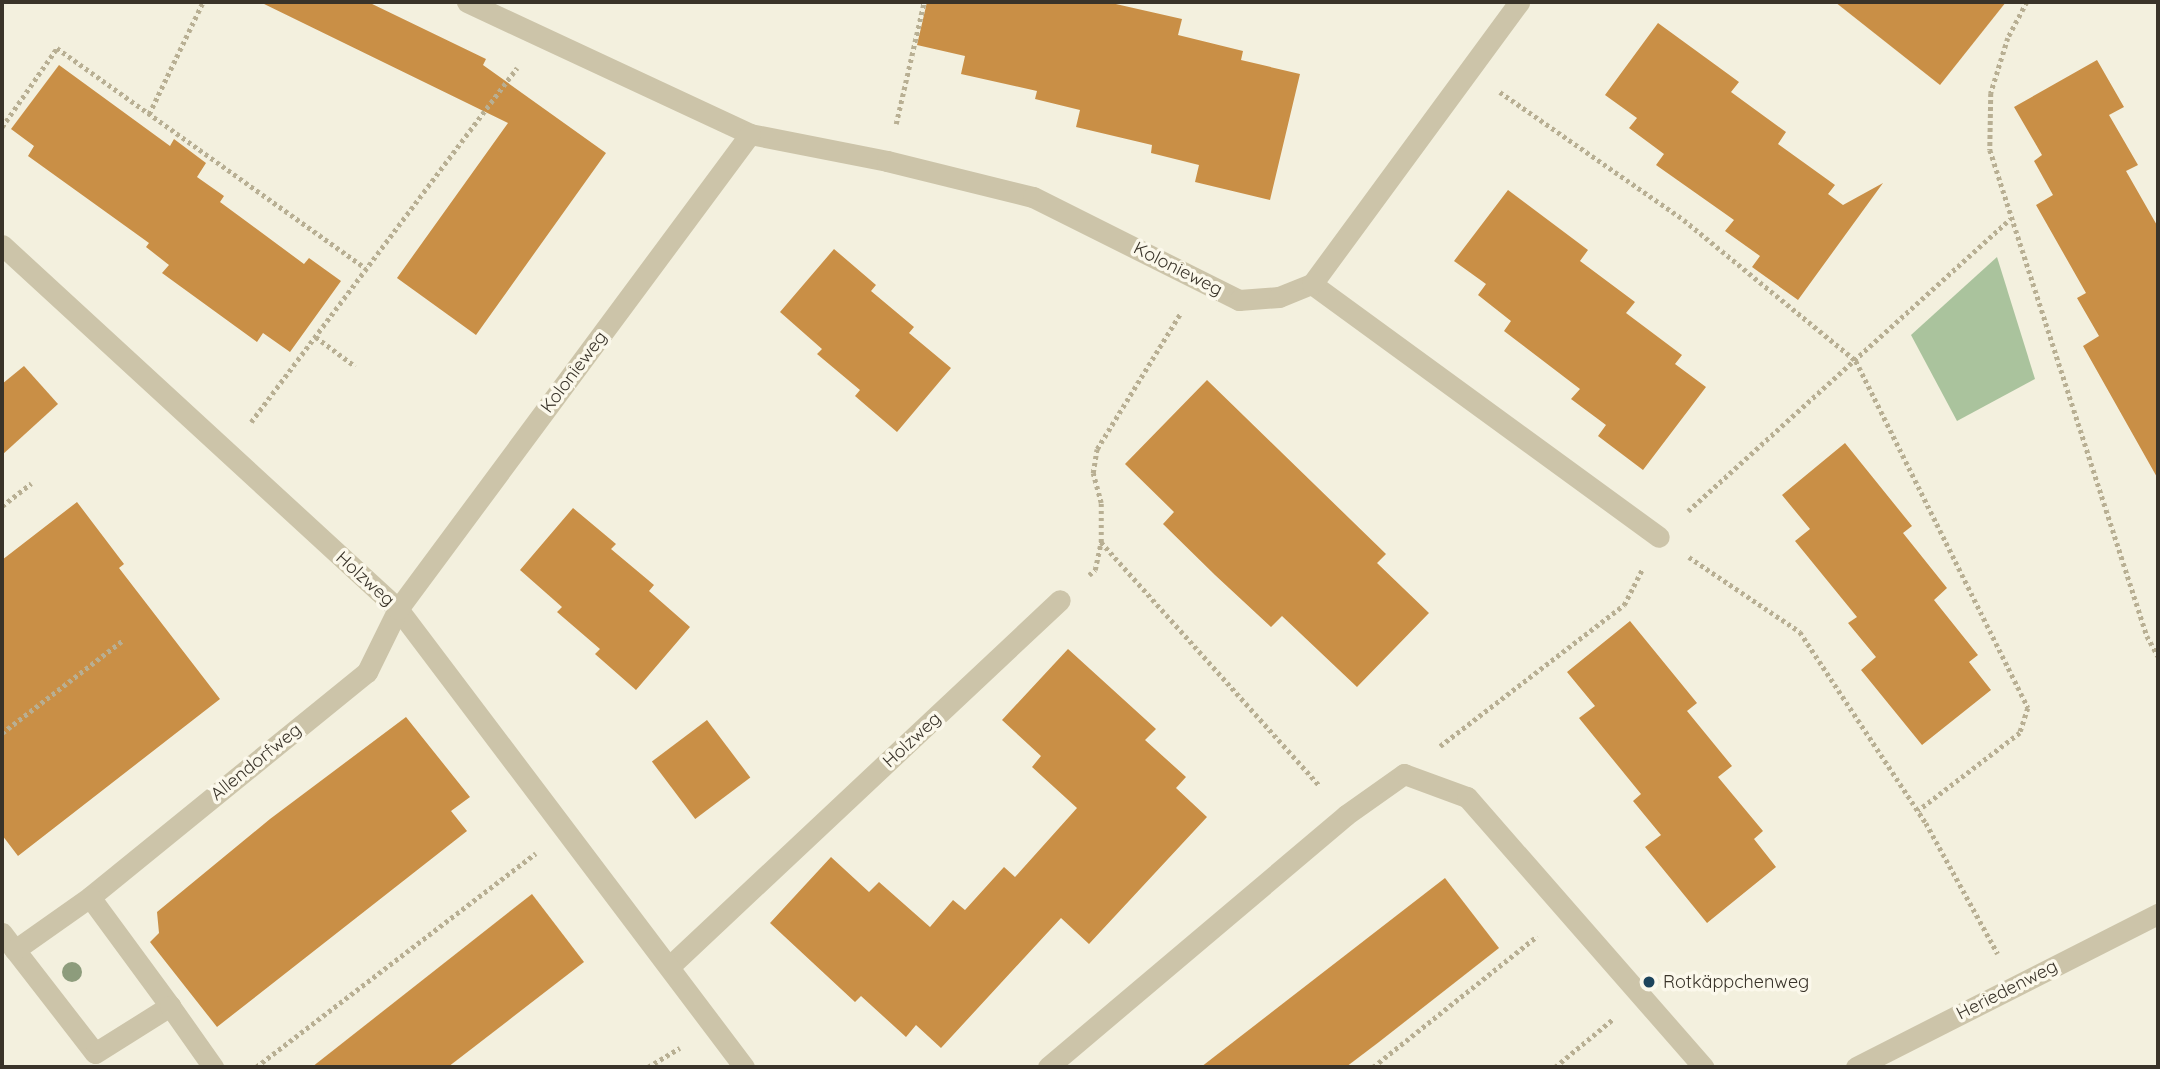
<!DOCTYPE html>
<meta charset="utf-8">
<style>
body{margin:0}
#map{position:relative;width:2160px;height:1069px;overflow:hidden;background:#f3f0de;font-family:Quicksand,sans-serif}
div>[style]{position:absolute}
.green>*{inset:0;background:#aac39d}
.building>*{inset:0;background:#c98f46;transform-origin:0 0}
.path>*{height:4.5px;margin-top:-2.25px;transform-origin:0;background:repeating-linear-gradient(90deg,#b8af93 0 3.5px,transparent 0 7px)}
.lane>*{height:21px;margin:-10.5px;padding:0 10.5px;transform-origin:10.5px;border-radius:10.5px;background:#ccc4a9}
.street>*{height:21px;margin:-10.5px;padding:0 10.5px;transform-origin:10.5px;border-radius:10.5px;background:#ccc4a9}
.trees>*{width:20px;height:20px;margin:-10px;border-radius:50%;background:#8d9c7c}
.dots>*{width:19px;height:19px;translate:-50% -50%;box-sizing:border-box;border:4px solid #fbf8eb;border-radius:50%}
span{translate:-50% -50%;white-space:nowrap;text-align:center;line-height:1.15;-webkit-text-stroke:7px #fbf8eb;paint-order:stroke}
.street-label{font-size:18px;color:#393329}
.poi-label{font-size:18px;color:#393329}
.left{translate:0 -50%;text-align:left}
.frame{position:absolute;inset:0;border:4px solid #393329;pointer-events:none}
</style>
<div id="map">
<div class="green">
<div style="clip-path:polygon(1997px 257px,2035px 379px,1957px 421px,1911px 335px)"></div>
</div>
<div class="building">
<div style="clip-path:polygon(260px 2px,368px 2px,486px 59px,483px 65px,606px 153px,476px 335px,397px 278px,508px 123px)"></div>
<div style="clip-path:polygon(927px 2px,1107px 2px,1182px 19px,1178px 35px,1243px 51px,1241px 60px,1300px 74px,1270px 200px,1195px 182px,1199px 165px,1151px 153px,1152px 145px,1076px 127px,1080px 110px,1035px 99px,1037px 91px,961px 74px,965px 56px,917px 45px)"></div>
<div style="clip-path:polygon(1835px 2px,2006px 2px,1940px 85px)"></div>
<div style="clip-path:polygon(1658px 23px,1739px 82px,1731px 92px,1786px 132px,1778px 144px,1835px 185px,1828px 194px,1843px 205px,1883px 183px,1798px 300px,1752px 267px,1760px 256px,1725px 231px,1734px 220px,1656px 165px,1664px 154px,1629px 128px,1637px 118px,1605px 95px)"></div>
<div style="clip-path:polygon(2097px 60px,2124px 107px,2109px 115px,2138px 165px,2126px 171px,2158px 227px,2158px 479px,2083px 346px,2099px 336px,2077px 298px,2086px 293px,2036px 205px,2053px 195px,2034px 161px,2042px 155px,2014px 107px)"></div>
<div style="clip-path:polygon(59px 65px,170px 146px,174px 139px,206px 163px,197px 177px,224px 196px,220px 202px,304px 264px,309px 258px,341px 281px,290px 352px,263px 333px,257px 342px,162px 273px,169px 265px,146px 247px,149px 243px,28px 156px,34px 146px,11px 129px)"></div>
<div style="clip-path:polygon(1508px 190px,1588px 250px,1580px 261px,1635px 302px,1626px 313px,1682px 355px,1675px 364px,1706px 387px,1643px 470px,1598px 436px,1606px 425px,1571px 399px,1580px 389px,1504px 331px,1511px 321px,1478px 295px,1486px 284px,1454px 261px)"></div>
<div style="clip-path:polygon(834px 249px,876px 285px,871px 291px,914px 327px,909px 333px,951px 368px,897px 432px,855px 396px,860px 390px,817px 354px,822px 349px,780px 312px)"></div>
<div style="clip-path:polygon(24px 366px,58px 404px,2px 455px,2px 384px)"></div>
<div style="clip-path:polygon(1207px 380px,1386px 554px,1377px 563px,1429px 613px,1357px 687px,1282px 616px,1271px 627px,1215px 575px,1163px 524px,1174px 512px,1125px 464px)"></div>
<div style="clip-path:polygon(1845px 443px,1912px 526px,1903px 533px,1947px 588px,1934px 600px,1978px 655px,1969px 662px,1991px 690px,1922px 745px,1861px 670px,1876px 657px,1848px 623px,1857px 617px,1795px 541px,1810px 529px,1782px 495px)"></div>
<div style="clip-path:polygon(77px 502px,124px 564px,119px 568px,220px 699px,18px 856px,2px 835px,2px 560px)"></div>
<div style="clip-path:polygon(573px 508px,616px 544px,611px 549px,654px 585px,649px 591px,690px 627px,636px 690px,595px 654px,600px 649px,557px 612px,562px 607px,520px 570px)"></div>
<div style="clip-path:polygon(1630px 621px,1697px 703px,1687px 711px,1732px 766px,1718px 777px,1763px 831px,1754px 839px,1776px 867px,1707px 923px,1645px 847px,1661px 835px,1633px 801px,1641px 794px,1579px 718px,1595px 706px,1567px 672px)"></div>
<div style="clip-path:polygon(1068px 649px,1156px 729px,1145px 740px,1186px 777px,1176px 788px,1207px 817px,1089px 944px,1061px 918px,941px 1048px,916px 1025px,906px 1037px,861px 996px,855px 1002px,770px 923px,831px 857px,869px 892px,879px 882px,930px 927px,953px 900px,965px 910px,1004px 867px,1015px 877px,1077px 808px,1032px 767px,1041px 756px,1002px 720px)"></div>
<div style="clip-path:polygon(406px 717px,470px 797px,451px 811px,467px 831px,217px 1027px,150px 942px,159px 933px,157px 912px,270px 819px)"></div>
<div style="left:707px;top:720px;width:72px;height:69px;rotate:53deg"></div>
<div style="clip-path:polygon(1445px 878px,1499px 948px,1379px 1042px,1346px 1067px,1201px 1067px)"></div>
<div style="clip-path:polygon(532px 894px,584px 962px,448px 1067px,312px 1067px)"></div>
</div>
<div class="path">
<div style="left:2027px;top:2px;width:41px;rotate:117.8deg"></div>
<div style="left:2008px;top:38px;width:58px;rotate:107.2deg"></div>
<div style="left:1991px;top:93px;width:57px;rotate:91deg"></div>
<div style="left:1990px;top:150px;width:511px;rotate:72.1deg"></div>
<div style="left:2147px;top:636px;width:23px;rotate:61deg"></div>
<div style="left:1500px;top:92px;width:224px;rotate:34.8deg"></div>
<div style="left:1684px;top:220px;width:222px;rotate:39.3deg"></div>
<div style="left:1856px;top:361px;width:387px;rotate:63.6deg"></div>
<div style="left:2028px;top:708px;width:26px;rotate:108deg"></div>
<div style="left:2020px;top:733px;width:128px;rotate:142.6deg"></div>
<div style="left:149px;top:114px;width:124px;rotate:-64.3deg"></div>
<div style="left:896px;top:124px;width:125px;rotate:-77.1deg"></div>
<div style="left:2px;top:127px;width:96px;rotate:-55.2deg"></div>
<div style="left:57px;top:48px;width:379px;rotate:35.5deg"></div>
<div style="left:316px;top:337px;width:49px;rotate:36.6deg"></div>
<div style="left:251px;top:422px;width:443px;rotate:-53.1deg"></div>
<div style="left:2px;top:506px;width:37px;rotate:-38deg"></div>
<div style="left:1688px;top:511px;width:435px;rotate:-42.2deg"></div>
<div style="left:1101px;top:542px;width:328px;rotate:48.1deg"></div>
<div style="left:1689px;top:557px;width:134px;rotate:34deg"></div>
<div style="left:1800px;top:632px;width:229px;rotate:56.6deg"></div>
<div style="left:1926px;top:823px;width:149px;rotate:61.2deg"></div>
<div style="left:1089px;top:575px;width:8px;rotate:-40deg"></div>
<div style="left:1095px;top:570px;width:29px;rotate:-78deg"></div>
<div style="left:1101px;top:542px;width:39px;rotate:-90deg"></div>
<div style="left:1101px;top:503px;width:31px;rotate:-105deg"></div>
<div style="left:1093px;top:473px;width:24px;rotate:-81deg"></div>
<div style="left:1097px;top:449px;width:158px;rotate:-58.4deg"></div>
<div style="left:2px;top:733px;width:151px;rotate:-37.5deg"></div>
<div style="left:1440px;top:746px;width:232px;rotate:-37.5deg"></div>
<div style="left:1624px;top:605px;width:39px;rotate:-63deg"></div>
<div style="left:256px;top:1067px;width:352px;rotate:-37.4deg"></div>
<div style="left:648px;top:1067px;width:37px;rotate:-31deg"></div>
<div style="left:1373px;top:1067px;width:210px;rotate:-38.6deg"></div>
<div style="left:1555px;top:1067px;width:75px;rotate:-39.6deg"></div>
</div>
<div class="lane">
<div style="left:1312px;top:284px;width:429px;rotate:36.1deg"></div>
<div style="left:671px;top:965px;width:533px;rotate:-43.18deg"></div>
</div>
<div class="street">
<div style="left:467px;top:2px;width:312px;rotate:25deg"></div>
<div style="left:750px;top:134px;width:140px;rotate:11.1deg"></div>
<div style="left:887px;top:161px;width:150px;rotate:13.9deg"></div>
<div style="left:1033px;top:197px;width:230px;rotate:26.6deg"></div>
<div style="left:1239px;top:300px;width:40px;rotate:-4.3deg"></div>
<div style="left:1279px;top:297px;width:35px;rotate:-22deg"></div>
<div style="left:1312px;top:284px;width:350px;rotate:-53.7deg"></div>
<div style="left:2px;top:245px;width:538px;rotate:42.59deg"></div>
<div style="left:398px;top:609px;width:574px;rotate:52.93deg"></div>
<div style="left:90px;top:897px;width:357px;rotate:-39.1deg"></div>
<div style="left:367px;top:672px;width:70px;rotate:-63.8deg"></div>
<div style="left:398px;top:609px;width:591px;rotate:-53.46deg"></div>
<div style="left:2px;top:933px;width:21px;rotate:53deg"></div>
<div style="left:15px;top:950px;width:130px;rotate:52.2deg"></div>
<div style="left:95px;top:1053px;width:89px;rotate:-32.1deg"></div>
<div style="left:170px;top:1006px;width:135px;rotate:-126.3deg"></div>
<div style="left:90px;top:897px;width:92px;rotate:144.8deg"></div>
<div style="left:170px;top:1006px;width:75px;rotate:54.8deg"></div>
<div style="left:1048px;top:1067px;width:390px;rotate:-40.2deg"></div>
<div style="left:1346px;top:815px;width:71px;rotate:-35.3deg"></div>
<div style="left:1404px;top:774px;width:67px;rotate:20.1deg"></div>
<div style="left:1467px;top:797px;width:359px;rotate:48.8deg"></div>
<div style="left:1856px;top:1067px;width:339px;rotate:-26.9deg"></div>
</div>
<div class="trees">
<div style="left:72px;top:972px"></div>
</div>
<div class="dots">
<div style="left:1649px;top:982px;background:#1d445c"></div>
</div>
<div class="street-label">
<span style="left:1178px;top:269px;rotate:27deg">Kolonieweg</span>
<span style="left:574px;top:372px;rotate:-53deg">Kolonieweg</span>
<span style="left:365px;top:579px;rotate:42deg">Holzweg</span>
<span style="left:912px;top:740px;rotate:-43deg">Holzweg</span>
<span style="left:256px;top:762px;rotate:-39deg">Allendorfweg</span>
<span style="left:2007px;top:990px;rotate:-27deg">Heriedenweg</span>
</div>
<div class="poi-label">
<span class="left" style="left:1663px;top:982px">Rotkäppchenweg</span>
</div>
<div class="frame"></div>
</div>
